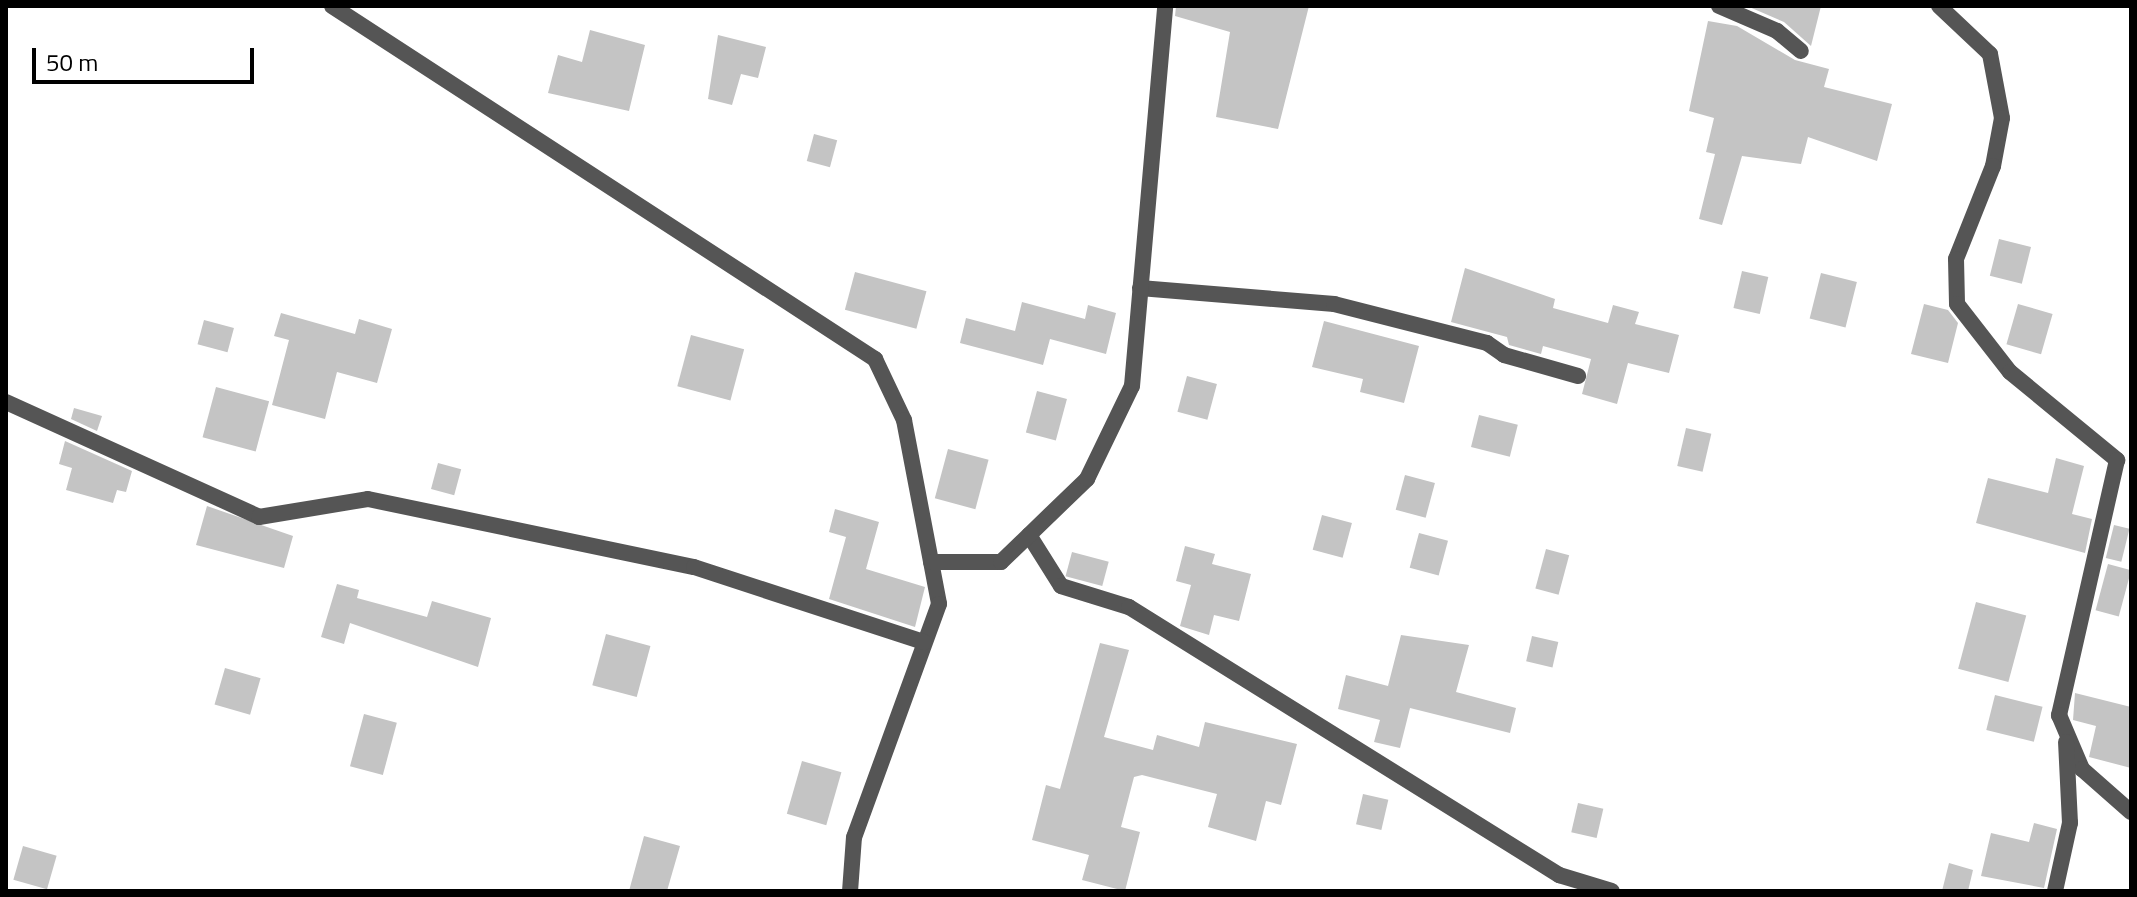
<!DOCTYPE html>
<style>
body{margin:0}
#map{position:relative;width:2137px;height:897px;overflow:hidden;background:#fff;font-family:"Titillium Web",sans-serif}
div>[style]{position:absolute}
.building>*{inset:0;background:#c4c4c4;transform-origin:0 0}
.minor>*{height:16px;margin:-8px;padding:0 8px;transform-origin:8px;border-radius:8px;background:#555}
span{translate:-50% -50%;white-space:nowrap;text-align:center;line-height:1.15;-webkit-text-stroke:7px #fff;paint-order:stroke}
.frame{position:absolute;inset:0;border:8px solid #000;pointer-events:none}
.scale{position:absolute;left:32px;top:48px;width:222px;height:36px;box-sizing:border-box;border:4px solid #000;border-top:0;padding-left:10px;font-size:24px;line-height:28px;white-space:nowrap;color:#000;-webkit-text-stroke:6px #fff;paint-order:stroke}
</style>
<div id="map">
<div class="building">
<div style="clip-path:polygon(1176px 6px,1309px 6px,1278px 129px,1216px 117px,1230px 32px,1175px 16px)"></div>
<div style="clip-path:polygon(1747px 6px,1821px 6px,1811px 46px,1784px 22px)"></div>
<div style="clip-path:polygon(1708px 21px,1737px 26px,1795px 60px,1829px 69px,1824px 87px,1892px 104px,1877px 161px,1808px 137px,1801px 164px,1742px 156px,1722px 225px,1699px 219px,1715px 154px,1706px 152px,1714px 118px,1689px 111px)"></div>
<div style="clip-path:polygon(590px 30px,645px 45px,629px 111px,548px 93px,558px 55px,582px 62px)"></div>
<div style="clip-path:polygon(718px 35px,766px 47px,758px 78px,741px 74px,732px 105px,708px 99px)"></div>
<div style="left:814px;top:134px;width:24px;height:28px;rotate:15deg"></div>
<div style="left:1999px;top:239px;width:33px;height:38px;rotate:14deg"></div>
<div style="clip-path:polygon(1465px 268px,1555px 299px,1553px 308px,1608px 323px,1613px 305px,1639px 312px,1635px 324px,1679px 335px,1669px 373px,1628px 363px,1617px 404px,1582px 394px,1591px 359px,1543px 346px,1541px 354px,1509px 345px,1507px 337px,1451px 322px)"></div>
<div style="left:1742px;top:271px;width:27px;height:38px;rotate:13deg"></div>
<div style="left:855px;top:272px;width:74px;height:39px;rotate:15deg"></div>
<div style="left:1821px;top:273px;width:37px;height:47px;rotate:14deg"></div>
<div style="clip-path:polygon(1022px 302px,1085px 319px,1088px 305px,1116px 313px,1106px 354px,1050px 339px,1043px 365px,960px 343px,966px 318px,1015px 331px)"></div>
<div style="clip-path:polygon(1924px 304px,1948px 310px,1958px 323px,1948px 363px,1911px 354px)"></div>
<div style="left:2018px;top:304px;width:36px;height:42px;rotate:16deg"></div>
<div style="clip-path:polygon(281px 313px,355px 334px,359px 319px,392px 329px,377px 383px,337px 372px,325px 419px,272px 405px,289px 340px,274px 336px)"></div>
<div style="left:204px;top:320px;width:31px;height:25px;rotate:15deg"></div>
<div style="clip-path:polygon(1324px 321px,1419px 346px,1404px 403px,1360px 392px,1363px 379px,1312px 367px)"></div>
<div style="left:691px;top:335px;width:55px;height:53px;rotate:15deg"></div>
<div style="left:1187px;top:376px;width:31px;height:37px;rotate:15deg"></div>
<div style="left:216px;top:387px;width:55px;height:52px;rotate:15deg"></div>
<div style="left:1037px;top:391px;width:31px;height:43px;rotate:15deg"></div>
<div style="clip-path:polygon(74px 408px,102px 416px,97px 431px,71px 419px)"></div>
<div style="left:1479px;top:415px;width:40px;height:33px;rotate:14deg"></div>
<div style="left:1686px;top:428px;width:26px;height:39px;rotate:13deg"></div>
<div style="clip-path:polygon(65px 441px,132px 471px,126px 492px,117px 490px,113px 503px,66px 490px,72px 468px,59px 464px)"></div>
<div style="left:948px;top:449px;width:42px;height:51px;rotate:15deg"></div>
<div style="clip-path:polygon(2056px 458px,2084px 466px,2072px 514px,2092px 519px,2085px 553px,1976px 523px,1988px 478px,2048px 493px)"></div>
<div style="left:438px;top:463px;width:24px;height:27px;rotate:15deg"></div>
<div style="left:1405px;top:475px;width:31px;height:36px;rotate:15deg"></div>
<div style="clip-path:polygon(207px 506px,293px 536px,284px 568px,196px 545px)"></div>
<div style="clip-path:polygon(835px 509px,879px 522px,866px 569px,925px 587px,915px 627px,829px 599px,846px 537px,829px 532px)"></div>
<div style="left:1322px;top:515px;width:31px;height:36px;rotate:15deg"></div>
<div style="left:2114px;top:525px;width:16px;height:34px;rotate:14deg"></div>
<div style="left:1419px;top:533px;width:30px;height:36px;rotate:15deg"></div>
<div style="clip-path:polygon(1185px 546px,1215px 554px,1212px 564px,1251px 574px,1239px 621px,1214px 615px,1209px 635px,1180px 626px,1191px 585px,1176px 581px)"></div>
<div style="left:1546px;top:549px;width:24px;height:41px;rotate:15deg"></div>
<div style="left:1072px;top:552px;width:38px;height:25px;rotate:15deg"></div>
<div style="left:2108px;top:564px;width:24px;height:48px;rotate:15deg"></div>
<div style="clip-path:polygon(337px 584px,359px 590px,357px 598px,427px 617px,432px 601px,491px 618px,478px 667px,350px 623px,344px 644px,321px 637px)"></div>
<div style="left:1976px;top:602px;width:52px;height:69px;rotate:15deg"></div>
<div style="left:606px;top:634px;width:46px;height:53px;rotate:15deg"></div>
<div style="clip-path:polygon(1401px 635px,1469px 645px,1456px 692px,1516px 708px,1510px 733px,1410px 708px,1400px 748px,1374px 742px,1380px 720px,1338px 709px,1346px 675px,1388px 686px)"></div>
<div style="left:1532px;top:636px;width:27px;height:26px;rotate:13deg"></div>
<div style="clip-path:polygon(1100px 643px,1129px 650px,1104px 737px,1153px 750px,1157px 735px,1199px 747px,1205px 722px,1297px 744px,1281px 805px,1266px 801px,1256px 841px,1208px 827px,1217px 794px,1142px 775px,1134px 777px,1121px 827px,1140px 832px,1125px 891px,1082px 880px,1089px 855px,1032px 840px,1046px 785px,1060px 789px)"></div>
<div style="left:225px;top:668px;width:37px;height:38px;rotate:16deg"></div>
<div style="clip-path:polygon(2075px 693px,2131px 707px,2131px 768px,2089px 757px,2096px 726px,2073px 720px)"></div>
<div style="left:1995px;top:695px;width:49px;height:36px;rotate:14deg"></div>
<div style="left:364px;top:714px;width:34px;height:54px;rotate:15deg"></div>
<div style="left:802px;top:761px;width:41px;height:55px;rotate:16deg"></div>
<div style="left:1363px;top:794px;width:26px;height:31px;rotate:13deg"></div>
<div style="left:1578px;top:803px;width:26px;height:30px;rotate:13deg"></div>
<div style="clip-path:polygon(2034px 823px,2057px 829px,2044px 888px,1981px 876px,1991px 833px,2029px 842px)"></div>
<div style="clip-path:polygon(644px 836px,680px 846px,667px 891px,629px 891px)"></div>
<div style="left:23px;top:846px;width:35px;height:35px;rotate:16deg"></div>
<div style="clip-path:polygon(1949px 863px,1973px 870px,1968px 891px,1942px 891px)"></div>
</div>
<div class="minor">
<div style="left:332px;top:6px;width:648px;rotate:33.03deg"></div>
<div style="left:875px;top:359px;width:68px;rotate:64.6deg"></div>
<div style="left:904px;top:420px;width:187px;rotate:79.2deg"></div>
<div style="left:939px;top:604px;width:248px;rotate:110deg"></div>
<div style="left:854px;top:837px;width:54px;rotate:94.2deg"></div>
<div style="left:1719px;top:6px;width:63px;rotate:23.3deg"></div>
<div style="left:1777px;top:31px;width:31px;rotate:40deg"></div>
<div style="left:1939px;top:6px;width:70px;rotate:43.3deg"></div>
<div style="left:1990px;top:54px;width:65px;rotate:79.4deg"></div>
<div style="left:2002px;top:118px;width:49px;rotate:100.6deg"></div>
<div style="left:1993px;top:166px;width:100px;rotate:111.7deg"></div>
<div style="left:1956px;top:259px;width:45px;rotate:88.7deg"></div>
<div style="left:1957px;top:304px;width:86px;rotate:52.1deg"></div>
<div style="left:2010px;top:372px;width:139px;rotate:39.4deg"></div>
<div style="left:2117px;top:460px;width:262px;rotate:102.8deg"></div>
<div style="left:2059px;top:715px;width:59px;rotate:66.9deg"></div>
<div style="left:2082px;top:769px;width:65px;rotate:41.3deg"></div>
<div style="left:1140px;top:288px;width:195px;rotate:4.7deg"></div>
<div style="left:1334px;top:304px;width:158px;rotate:14.3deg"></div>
<div style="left:1487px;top:343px;width:21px;rotate:35deg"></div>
<div style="left:1504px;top:355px;width:77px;rotate:15.8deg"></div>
<div style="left:6px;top:402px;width:278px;rotate:24.4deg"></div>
<div style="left:259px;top:517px;width:110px;rotate:-9.4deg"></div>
<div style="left:368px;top:499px;width:333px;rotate:11.8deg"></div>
<div style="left:694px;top:567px;width:242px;rotate:18.1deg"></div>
<div style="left:1029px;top:535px;width:60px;rotate:57.9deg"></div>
<div style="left:1061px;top:586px;width:71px;rotate:17.2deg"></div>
<div style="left:1129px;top:607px;width:507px;rotate:31.93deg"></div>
<div style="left:1559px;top:875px;width:55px;rotate:16.8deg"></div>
<div style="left:931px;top:562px;width:70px"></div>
<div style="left:1001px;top:562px;width:120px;rotate:-44deg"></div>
<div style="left:1087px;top:479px;width:103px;rotate:-64.2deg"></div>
<div style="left:1132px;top:386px;width:381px;rotate:-85deg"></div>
<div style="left:2055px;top:891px;width:70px;rotate:-77.6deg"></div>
<div style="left:2070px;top:823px;width:81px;rotate:-92.8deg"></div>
</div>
<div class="frame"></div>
<div class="scale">50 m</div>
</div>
